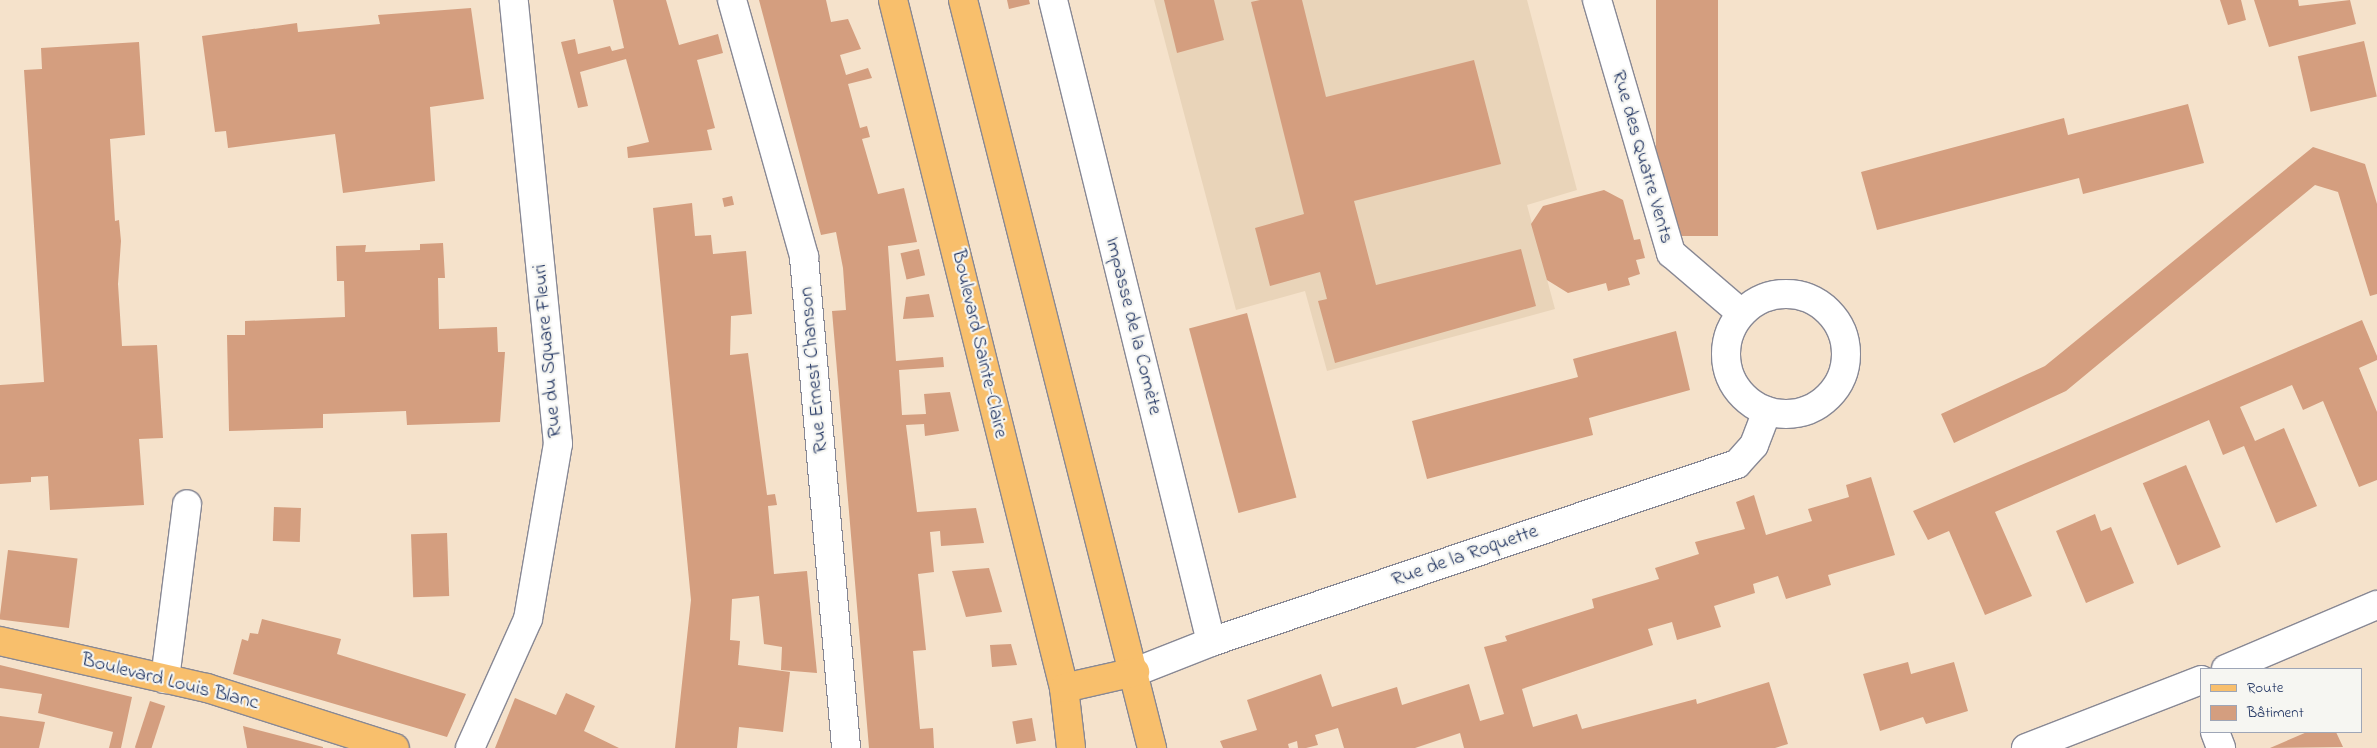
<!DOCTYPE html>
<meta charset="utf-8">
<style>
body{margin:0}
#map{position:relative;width:2377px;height:748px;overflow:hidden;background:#f5e2cb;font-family:"Indie Flower",sans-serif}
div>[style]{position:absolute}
.built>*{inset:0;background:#e9d4b9}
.building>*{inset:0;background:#d49e7f;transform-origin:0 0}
.roads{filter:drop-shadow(1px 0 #888894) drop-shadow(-1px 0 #888894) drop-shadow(0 1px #888894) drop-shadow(0 -1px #888894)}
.minor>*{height:28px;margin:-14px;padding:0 14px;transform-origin:14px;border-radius:14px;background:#fff}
.minor>.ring{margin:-14px;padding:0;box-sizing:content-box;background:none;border:28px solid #fff;border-radius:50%}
.major>*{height:28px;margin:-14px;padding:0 14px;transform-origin:14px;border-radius:14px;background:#f8bf6c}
span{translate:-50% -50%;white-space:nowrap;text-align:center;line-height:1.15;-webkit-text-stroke:4.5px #f6f6f2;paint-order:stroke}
.street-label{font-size:20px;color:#1b2f5e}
.legend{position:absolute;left:2200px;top:668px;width:162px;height:65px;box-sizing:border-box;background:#f6f6f2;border:1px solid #9ea6b7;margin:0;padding:6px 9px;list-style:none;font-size:15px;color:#1b2f5e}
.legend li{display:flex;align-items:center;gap:10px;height:25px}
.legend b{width:25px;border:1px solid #9ea6b7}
</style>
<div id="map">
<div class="built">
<div style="clip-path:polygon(1154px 0,1527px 0,1577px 190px,1527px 205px,1555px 309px,1327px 371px,1305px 291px,1236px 310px)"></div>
</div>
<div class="building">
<div style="clip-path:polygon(613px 0,666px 0,679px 45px,718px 34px,723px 53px,697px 60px,715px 128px,707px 130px,712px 150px,628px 158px,627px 147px,649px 142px,626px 59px,580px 72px,588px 106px,578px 108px,561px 42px,575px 39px,578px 54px,610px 46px,612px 51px,624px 48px)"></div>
<div style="clip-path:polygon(759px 0,826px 0,831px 22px,848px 19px,861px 49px,840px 55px,846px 75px,868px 68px,872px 78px,848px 84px,860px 128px,867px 126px,870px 137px,862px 139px,878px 194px,904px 188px,917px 242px,888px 246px,896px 361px,943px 357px,944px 367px,899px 370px,902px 415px,926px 414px,924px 394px,950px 392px,959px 431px,925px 436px,924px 424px,906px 425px,917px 512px,976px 508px,984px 543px,941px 546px,940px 531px,930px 532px,934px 572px,918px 574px,926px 650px,913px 651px,920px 729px,933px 728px,934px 748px,869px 748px,832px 311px,846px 310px,843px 268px,836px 232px,821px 235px)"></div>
<div style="clip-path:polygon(1007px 0,1029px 0,1030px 4px,1009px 9px)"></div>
<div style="clip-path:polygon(1164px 0,1214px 0,1224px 40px,1177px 53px)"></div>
<div style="clip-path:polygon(1260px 0,1302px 0,1326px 97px,1474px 60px,1501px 164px,1354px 201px,1376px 285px,1521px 249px,1536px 306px,1335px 363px,1318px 301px,1327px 299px,1320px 272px,1270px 286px,1255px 228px,1304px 214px,1251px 2px)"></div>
<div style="left:1656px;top:0;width:62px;height:236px"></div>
<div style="clip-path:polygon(2220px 0,2241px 0,2246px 20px,2228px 25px)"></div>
<div style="clip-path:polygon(2254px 0,2298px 0,2299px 6px,2350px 0,2356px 24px,2269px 47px)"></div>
<div style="clip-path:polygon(471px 8px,484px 99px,430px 107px,435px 181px,343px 193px,335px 134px,228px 148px,226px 131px,215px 132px,202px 36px,297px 23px,298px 32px,380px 24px,378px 15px)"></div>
<div style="left:2364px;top:41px;width:57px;height:68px;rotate:77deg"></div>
<div style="clip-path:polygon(139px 42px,145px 135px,110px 139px,115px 221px,119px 220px,121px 241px,118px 284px,122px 346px,157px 345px,163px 438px,139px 439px,144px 505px,50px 510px,48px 476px,31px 477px,31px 482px,0 484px,0 385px,44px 382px,24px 70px,42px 69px,41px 48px)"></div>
<div style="clip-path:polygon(2188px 104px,2204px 163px,2083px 194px,2079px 178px,1877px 230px,1861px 172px,2064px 118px,2068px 135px)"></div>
<div style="clip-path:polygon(2313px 147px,2365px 164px,2377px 204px,2377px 294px,2370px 296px,2338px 192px,2315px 185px,2066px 391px,1954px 443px,1941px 414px,2045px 366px)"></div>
<div style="clip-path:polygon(1604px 190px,1623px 200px,1634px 240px,1640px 239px,1645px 258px,1636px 260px,1640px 274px,1628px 278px,1630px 285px,1608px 291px,1606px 283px,1568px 293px,1547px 280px,1531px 224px,1543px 206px)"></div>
<div style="left:732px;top:196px;width:9px;height:10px;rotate:77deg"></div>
<div style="clip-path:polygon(692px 203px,695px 236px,711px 235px,713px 254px,746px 251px,752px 314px,731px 316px,730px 355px,748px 353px,767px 495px,775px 494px,777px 505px,768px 506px,774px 574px,807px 571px,817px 673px,781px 670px,782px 647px,764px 644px,759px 596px,732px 599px,730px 640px,740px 641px,738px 665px,790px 672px,783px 732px,739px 727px,737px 748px,675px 748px,691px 600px,653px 208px)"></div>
<div style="clip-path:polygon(443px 243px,445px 278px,438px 278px,439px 329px,497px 327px,498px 352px,505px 352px,500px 422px,407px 425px,406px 411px,323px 414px,323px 428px,229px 431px,227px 335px,245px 335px,245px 321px,345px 317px,344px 281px,337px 281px,336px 246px,366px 245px,365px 252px,420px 250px,420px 244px)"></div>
<div style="left:919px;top:249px;width:27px;height:19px;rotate:77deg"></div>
<div style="clip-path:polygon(929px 294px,934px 317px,903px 319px,906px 297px)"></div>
<div style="left:1247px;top:313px;width:191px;height:60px;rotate:75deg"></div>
<div style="clip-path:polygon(2362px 320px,2377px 356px,2377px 360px,2359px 368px,2377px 412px,2377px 480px,2359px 487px,2323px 401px,2303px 410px,2292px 385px,2240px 407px,2255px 441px,2284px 428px,2317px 506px,2276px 523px,2244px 446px,2223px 455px,2209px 420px,1995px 512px,2032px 596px,1985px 615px,1949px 531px,1928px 540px,1913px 511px)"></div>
<div style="clip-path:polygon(1676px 331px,1690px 390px,1589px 418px,1593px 435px,1427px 479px,1412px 421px,1578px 377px,1573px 359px)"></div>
<div style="left:2186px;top:465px;width:89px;height:47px;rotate:67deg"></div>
<div style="clip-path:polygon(1871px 477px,1895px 555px,1828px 575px,1831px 585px,1786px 599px,1778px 576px,1753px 584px,1755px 593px,1714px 606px,1721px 627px,1677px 640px,1672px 622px,1648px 629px,1653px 645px,1522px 689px,1533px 727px,1577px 714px,1582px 729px,1696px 699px,1697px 704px,1769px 682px,1788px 744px,1775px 748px,1464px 748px,1460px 733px,1415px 748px,1344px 748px,1338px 728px,1315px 735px,1318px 745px,1306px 748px,1298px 748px,1297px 741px,1288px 744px,1289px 748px,1223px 748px,1220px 741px,1257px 730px,1247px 700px,1321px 674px,1332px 707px,1397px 687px,1402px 705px,1469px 684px,1480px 721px,1504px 714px,1484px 647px,1507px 641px,1505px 636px,1594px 608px,1592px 599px,1659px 579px,1655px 568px,1699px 554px,1695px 542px,1745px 529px,1736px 502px,1754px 495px,1766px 535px,1812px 521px,1808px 509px,1849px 497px,1846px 485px)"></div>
<div style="left:274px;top:507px;width:27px;height:34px;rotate:2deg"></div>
<div style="clip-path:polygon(2095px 514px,2101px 531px,2111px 527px,2134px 583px,2086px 603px,2056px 531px)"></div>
<div style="left:447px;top:533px;width:63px;height:36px;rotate:88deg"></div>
<div style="left:8px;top:550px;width:70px;height:70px;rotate:7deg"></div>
<div style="clip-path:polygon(989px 568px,1002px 612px,966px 617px,952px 571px)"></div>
<div style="clip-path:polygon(262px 619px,341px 639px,337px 654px,466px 694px,447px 737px,233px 674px,242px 639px,248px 641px,250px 633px,258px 634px)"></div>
<div style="clip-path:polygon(1011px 644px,1017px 665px,992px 667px,990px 645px)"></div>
<div style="clip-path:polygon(1908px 662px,1911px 674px,1954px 662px,1968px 711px,1926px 724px,1923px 717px,1880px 731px,1863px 674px)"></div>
<div style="clip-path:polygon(0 665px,132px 697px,121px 748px,109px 748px,113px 732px,38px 713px,42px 694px,0 688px)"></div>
<div style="clip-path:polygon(566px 693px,595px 706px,584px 731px,619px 748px,495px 748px,515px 698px,556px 715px)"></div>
<div style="left:150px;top:701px;width:16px;height:49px;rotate:18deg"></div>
<div style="clip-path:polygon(0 716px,45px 722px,39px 748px,0 748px)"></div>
<div style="left:1032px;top:718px;width:23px;height:20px;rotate:80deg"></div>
<div style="clip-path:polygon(243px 726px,323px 747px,323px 748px,247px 748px)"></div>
<div style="clip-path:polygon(2307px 732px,2336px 732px,2343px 747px,2270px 748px)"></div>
</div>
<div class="roads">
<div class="minor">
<div style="left:732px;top:0;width:267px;rotate:74.3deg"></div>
<div style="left:804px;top:257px;width:493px;rotate:85.1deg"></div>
<div style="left:1053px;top:0;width:661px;rotate:76.17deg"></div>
<div style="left:1597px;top:0;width:264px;rotate:73.7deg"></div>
<div style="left:1671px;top:253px;width:92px;rotate:40.6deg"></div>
<div class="ring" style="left:1726px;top:294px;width:92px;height:92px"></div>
<div style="left:2226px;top:669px;width:164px;rotate:-23deg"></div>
<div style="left:1135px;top:672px;width:82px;rotate:-21.5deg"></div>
<div style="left:1211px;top:642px;width:555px;rotate:-18.7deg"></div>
<div style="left:1737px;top:464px;width:25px;rotate:-48deg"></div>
<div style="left:1754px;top:445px;width:36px;rotate:-69deg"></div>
<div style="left:165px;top:679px;width:176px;rotate:-82.8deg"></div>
<div style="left:2215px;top:732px;width:17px;rotate:69deg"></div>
<div style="left:470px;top:748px;width:141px;rotate:-65.8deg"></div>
<div style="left:528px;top:619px;width:178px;rotate:-80.3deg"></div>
<div style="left:558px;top:444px;width:446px;rotate:-95.7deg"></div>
<div style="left:2026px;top:748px;width:188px;rotate:-21.2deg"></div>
</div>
<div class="major">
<div style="left:893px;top:0;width:709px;rotate:76.04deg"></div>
<div style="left:1064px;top:688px;width:60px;rotate:83.3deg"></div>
<div style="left:963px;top:0;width:772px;rotate:75.82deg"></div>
<div style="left:0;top:641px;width:212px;rotate:12.8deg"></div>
<div style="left:207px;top:688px;width:197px;rotate:17.7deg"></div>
<div style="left:1064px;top:688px;width:73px;rotate:-12.7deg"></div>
</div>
</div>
<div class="street-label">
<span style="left:1642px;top:157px;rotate:74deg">Rue des Quatre Vents</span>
<span style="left:1133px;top:326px;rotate:76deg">Impasse de la Comète</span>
<span style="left:979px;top:344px;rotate:77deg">Boulevard Sainte-Claire</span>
<span style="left:548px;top:351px;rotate:-95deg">Rue du Square Fleuri</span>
<span style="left:814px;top:370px;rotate:-95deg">Rue Ernest Chanson</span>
<span style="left:1465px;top:556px;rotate:-19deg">Rue de la Roquette</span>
<span style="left:170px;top:682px;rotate:14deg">Boulevard Louis Blanc</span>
</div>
<ul class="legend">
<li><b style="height:6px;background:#f8bf6c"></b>Route</li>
<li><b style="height:14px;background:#d49e7f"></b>Bâtiment</li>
</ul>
</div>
